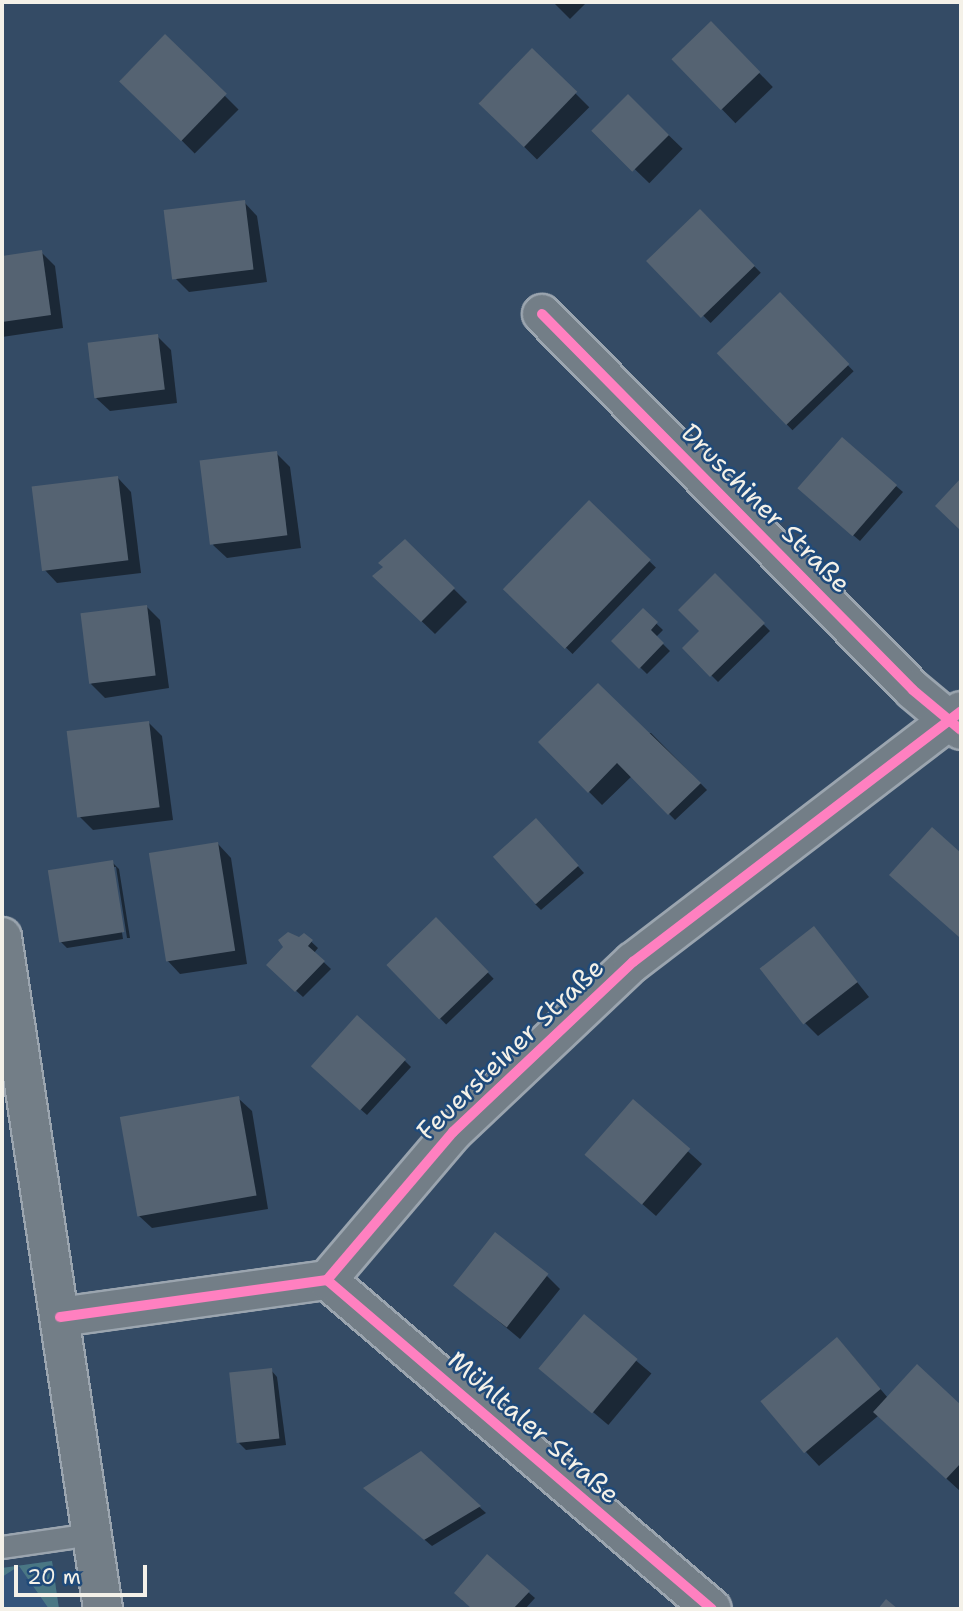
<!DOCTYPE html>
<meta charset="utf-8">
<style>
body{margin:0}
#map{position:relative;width:963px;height:1611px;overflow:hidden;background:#344b65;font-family:"Shantell Sans",sans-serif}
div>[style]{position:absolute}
.built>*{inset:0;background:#34557b}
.green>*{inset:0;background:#4a7784}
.shadow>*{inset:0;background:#0007;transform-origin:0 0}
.building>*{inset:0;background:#556372;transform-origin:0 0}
.roads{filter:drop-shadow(2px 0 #9ba5af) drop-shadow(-2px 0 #9ba5af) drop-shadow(0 2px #9ba5af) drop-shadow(0 -2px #9ba5af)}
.lane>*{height:21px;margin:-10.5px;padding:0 10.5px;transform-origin:10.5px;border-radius:10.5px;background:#737e87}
.street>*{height:38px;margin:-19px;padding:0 19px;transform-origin:19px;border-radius:19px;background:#737e87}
.secondary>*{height:38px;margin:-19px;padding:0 19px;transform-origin:19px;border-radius:19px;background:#737e87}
.cycleway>*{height:10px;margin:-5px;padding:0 5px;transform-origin:5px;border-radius:5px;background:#ff80c0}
span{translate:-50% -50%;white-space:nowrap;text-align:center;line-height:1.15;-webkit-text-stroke:5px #1f4a7a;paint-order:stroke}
.street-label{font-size:26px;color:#f4f1e8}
.frame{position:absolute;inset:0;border:4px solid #f4f1e8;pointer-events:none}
.scale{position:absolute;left:14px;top:1565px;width:133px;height:32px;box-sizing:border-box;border:4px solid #f4f1e8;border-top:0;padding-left:9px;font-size:21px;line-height:24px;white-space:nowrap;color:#f4f1e8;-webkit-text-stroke:5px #1f4a7a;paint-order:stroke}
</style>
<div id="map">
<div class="built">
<div style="clip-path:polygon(52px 1561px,59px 1609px,2px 1609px,2px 1568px)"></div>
</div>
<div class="green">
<div style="clip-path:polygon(52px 1561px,59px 1609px,49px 1609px,19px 1566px,2px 1577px,2px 1568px)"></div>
</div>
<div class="shadow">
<div style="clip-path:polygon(553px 2px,587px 2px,570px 19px)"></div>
<div style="left:711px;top:23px;width:89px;height:52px;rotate:46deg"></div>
<div style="left:165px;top:36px;width:104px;height:62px;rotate:45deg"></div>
<div style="left:532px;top:50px;width:81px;height:74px;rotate:45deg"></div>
<div style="left:628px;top:96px;width:76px;height:48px;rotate:44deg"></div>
<div style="clip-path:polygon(244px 202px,257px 216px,267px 282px,189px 292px,175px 278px)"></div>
<div style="left:700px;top:212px;width:86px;height:71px;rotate:45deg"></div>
<div style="clip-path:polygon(41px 252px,55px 266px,63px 328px,2px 337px,2px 258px)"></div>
<div style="left:780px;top:295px;width:106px;height:85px;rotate:46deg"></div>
<div style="clip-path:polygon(157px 336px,171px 350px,177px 403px,110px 411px,96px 398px)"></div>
<div style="clip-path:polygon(276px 453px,290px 467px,301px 548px,227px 558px,213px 545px)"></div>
<div style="clip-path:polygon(118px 478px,131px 492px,141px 573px,57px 583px,44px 569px)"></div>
<div style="clip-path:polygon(896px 486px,903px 492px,860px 541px,806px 495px)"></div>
<div style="left:589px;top:503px;width:93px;height:120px;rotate:44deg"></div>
<div style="clip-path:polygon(405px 541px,467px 602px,435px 634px,388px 589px,384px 568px)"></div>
<div style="clip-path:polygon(715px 575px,770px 631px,718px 682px,684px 648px,701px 631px)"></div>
<div style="clip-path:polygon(146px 606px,160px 620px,169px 688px,105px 698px,91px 684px)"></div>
<div style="clip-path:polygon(643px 611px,663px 630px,656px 637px,670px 651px,647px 674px,613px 641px)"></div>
<div style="clip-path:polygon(149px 723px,162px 736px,173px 820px,93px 830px,80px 817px)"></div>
<div style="clip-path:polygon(651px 733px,707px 790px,675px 820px,632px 776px,602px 805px,540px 742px)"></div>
<div style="clip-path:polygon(543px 827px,584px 873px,541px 910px,535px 904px)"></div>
<div style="clip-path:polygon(218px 844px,231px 858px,247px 964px,180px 974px,167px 960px)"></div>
<div style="clip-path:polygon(112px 862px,119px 869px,130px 938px,127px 938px,116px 867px,112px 867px,123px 939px,67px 948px,60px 941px)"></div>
<div style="left:436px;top:919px;width:83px;height:66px;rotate:46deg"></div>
<div style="clip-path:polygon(814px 928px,869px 997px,818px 1036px,804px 1022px)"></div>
<div style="clip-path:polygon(304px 935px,318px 948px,314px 953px,331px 969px,303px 997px,268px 965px)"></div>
<div style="clip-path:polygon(404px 1060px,411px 1067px,367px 1115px,320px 1073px)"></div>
<div style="clip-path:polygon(238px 1098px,252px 1111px,268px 1209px,152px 1228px,138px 1215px)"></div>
<div style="clip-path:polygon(633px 1102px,702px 1164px,656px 1216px,600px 1167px)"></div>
<div style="clip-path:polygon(546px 1275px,560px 1289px,520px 1339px,455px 1285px)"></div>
<div style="left:584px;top:1317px;width:88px;height:67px;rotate:40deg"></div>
<div style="clip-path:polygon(850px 1353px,888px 1398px,917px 1367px,961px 1408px,960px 1491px,878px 1416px,819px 1466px,806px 1452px)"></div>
<div style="clip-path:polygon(271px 1370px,277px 1377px,286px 1445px,246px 1450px,239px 1443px)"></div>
<div style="clip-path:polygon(421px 1454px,486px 1513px,432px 1546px,372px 1495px)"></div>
<div style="clip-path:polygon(528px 1592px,535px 1598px,525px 1609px,473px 1609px,462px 1600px)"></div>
</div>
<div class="building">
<div style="left:711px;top:21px;width:71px;height:55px;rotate:46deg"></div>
<div style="left:165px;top:34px;width:86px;height:66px;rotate:44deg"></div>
<div style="left:532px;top:48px;width:63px;height:77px;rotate:44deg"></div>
<div style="left:628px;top:94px;width:58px;height:52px;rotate:45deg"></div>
<div style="left:245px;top:200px;width:70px;height:82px;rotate:83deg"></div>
<div style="left:700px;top:209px;width:79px;height:75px;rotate:46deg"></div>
<div style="clip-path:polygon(42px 250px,51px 315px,2px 322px,2px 256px)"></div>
<div style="left:780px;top:292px;width:100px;height:88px;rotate:46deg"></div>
<div style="left:158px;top:334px;width:56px;height:71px;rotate:83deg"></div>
<div style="left:842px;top:437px;width:73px;height:68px;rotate:41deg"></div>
<div style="left:277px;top:451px;width:85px;height:78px;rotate:83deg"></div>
<div style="left:118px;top:476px;width:85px;height:87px;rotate:83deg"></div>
<div style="clip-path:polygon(961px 478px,961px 531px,935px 506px)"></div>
<div style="left:589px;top:500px;width:86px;height:124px;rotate:44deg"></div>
<div style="clip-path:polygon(405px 539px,455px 588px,421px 622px,372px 576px,383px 567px,378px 563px)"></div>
<div style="clip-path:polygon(715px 573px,765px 623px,710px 677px,682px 648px,699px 631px,678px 610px)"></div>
<div style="left:147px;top:605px;width:71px;height:67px;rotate:83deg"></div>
<div style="clip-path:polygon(643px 608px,658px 622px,651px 630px,664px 643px,639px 669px,611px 641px)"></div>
<div style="clip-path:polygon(598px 683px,701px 783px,668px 815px,617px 763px,588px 793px,538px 742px)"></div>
<div style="left:149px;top:721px;width:87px;height:83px;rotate:83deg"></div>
<div style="left:536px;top:818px;width:64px;height:58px;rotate:48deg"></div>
<div style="clip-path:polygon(932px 827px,961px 853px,961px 934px,959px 937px,889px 875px)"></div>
<div style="left:218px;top:842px;width:110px;height:70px;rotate:81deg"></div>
<div style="left:113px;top:860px;width:73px;height:66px;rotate:81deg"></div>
<div style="left:436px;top:917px;width:76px;height:69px;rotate:46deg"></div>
<div style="left:814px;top:926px;width:71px;height:69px;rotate:52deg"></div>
<div style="clip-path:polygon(288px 932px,299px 937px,304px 933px,313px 940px,308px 946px,325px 961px,295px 992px,266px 965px,283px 947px,278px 940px)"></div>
<div style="left:357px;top:1015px;width:66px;height:69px;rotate:42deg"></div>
<div style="left:239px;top:1096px;width:101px;height:121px;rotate:80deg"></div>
<div style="left:633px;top:1099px;width:76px;height:74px;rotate:41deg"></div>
<div style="left:495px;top:1232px;width:68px;height:68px;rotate:38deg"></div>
<div style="left:584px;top:1314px;width:70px;height:71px;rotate:40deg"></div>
<div style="left:837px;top:1337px;width:68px;height:100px;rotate:50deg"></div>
<div style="clip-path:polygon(917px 1364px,961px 1405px,961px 1463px,946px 1479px,873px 1412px)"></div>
<div style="left:272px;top:1368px;width:71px;height:43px;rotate:84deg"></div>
<div style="clip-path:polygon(421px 1451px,481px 1506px,424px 1540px,363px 1488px)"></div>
<div style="clip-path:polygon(487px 1554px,530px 1591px,513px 1609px,472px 1609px,454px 1593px)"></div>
<div style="clip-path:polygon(886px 1599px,898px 1609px,878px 1609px)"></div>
</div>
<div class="roads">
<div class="lane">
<div style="left:2px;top:1547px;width:90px;rotate:-8.3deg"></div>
</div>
<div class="street">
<div style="left:542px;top:314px;width:528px;rotate:45.38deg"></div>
<div style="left:913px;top:690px;width:62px;rotate:39.8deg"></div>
<div style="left:327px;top:1280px;width:506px;rotate:40.52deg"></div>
<div style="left:60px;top:1317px;width:270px;rotate:-7.9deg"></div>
<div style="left:327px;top:1280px;width:194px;rotate:-49.6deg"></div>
<div style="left:453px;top:1132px;width:248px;rotate:-43.4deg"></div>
<div style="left:633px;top:962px;width:413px;rotate:-37.4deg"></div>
</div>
<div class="secondary">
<div style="left:2px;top:937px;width:680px;rotate:81.45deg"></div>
</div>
</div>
<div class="cycleway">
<div style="left:542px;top:314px;width:528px;rotate:45.38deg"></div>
<div style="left:913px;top:690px;width:62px;rotate:39.8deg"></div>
<div style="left:327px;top:1280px;width:506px;rotate:40.52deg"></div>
<div style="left:60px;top:1317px;width:270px;rotate:-7.9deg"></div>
<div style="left:327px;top:1280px;width:194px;rotate:-49.6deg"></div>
<div style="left:453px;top:1132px;width:248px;rotate:-43.4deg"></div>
<div style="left:633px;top:962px;width:413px;rotate:-37.4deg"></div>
</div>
<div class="street-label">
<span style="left:766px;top:508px;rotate:45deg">Druschiner Straße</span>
<span style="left:510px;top:1049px;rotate:-44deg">Feuersteiner Straße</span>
<span style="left:534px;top:1427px;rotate:41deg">Mühltaler Straße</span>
</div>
<div class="frame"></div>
<div class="scale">20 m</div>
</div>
